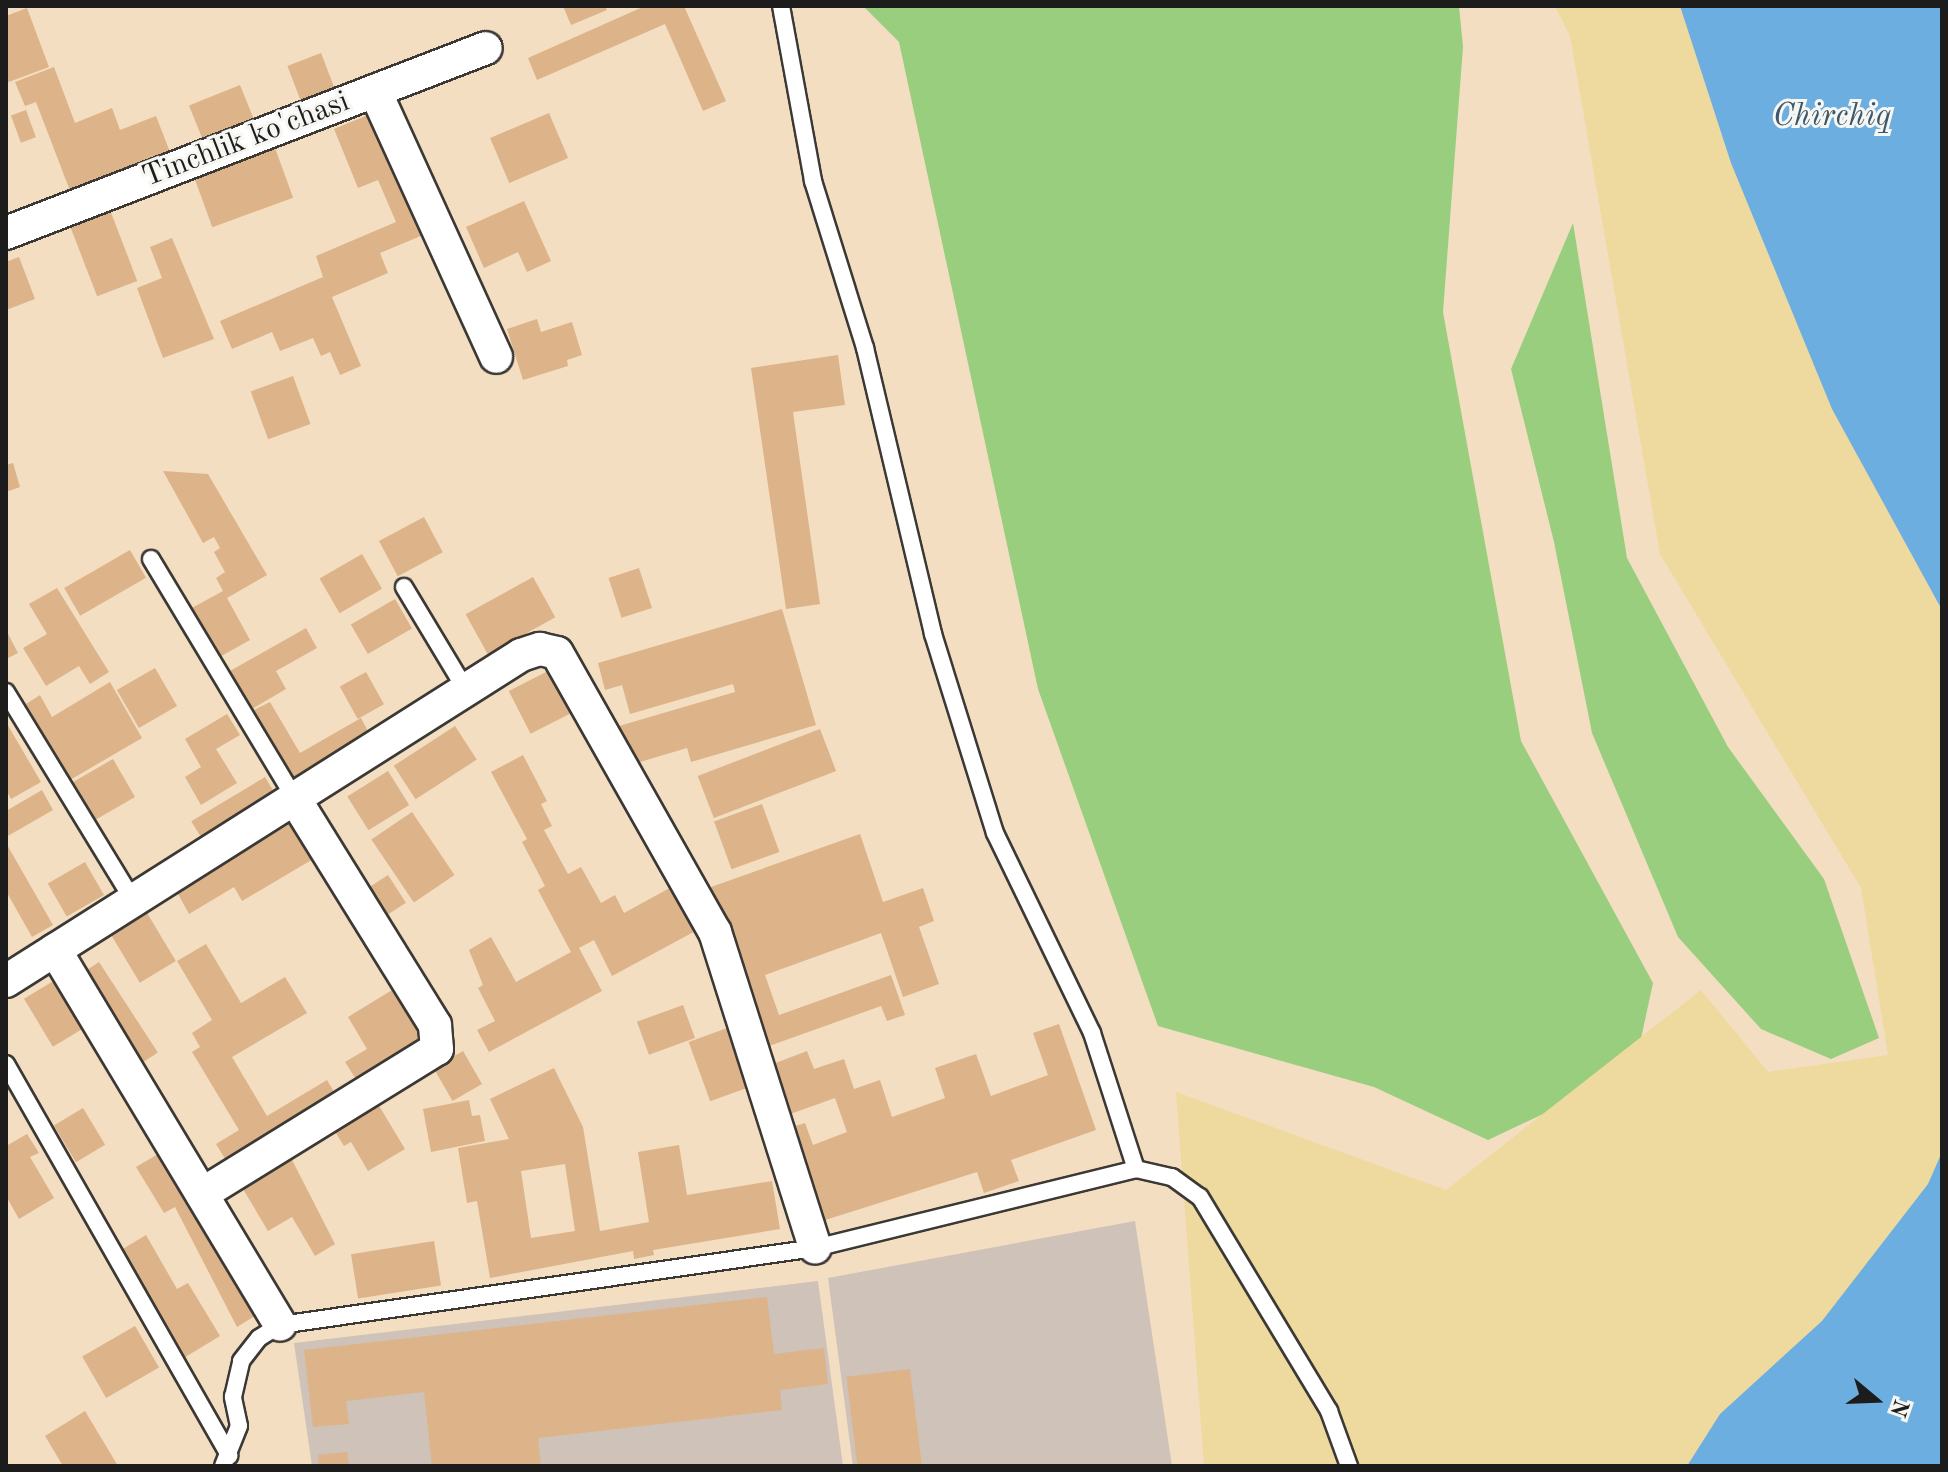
<!DOCTYPE html>
<style>
body{margin:0}
#map{position:relative;width:1948px;height:1472px;overflow:hidden;background:#f3dec2;font-family:"Old Standard TT",serif}
div>[style]{position:absolute}
.industrial>*{inset:0;background:#cec2b9}
.green>*{inset:0;background:#99ce7f}
.sand>*{inset:0;background:#eeda9e}
.water>*{inset:0;background:#6daee1}
.building>*{inset:0;background:#ddb389;transform-origin:0 0}
.roads{filter:drop-shadow(2px 0 #3c3935) drop-shadow(-2px 0 #3c3935) drop-shadow(0 2px #3c3935) drop-shadow(0 -2px #3c3935)}
.lane>*{height:16px;margin:-8px;padding:0 8px;transform-origin:8px;border-radius:8px;background:#fff}
.street>*{height:32px;margin:-16px;padding:0 16px;transform-origin:16px;border-radius:16px;background:#fff}
span{translate:-50% -50%;white-space:nowrap;text-align:center;line-height:1.15;-webkit-text-stroke:6px #f6f6f2;paint-order:stroke}
.street-label{font-size:30px;color:#1c1c1c}
.water-label{font-size:32px;color:#3c566b;font-style:italic}
.frame{position:absolute;inset:0;border:8px solid #1c1c1c;pointer-events:none}
.north{position:absolute;left:1836px;top:1360px;width:80px;height:80px;-webkit-text-stroke:6px #f6f6f2;paint-order:stroke;rotate:109deg;font-size:22px;font-weight:700;line-height:32px;text-align:center;color:#1c1c1c}
.north::after{content:'';display:block;margin:auto;width:28px;height:36px;background:#1c1c1c;clip-path:polygon(50% 0,100% 100%,50% 72%,0 100%)}
</style>
<div id="map">
<div class="industrial">
<div style="clip-path:polygon(1135px 1221px,1172px 1466px,853px 1466px,828px 1278px)"></div>
<div style="clip-path:polygon(818px 1281px,843px 1466px,312px 1466px,294px 1343px)"></div>
</div>
<div class="green">
<div style="clip-path:polygon(863px 6px,1459px 6px,1463px 47px,1443px 312px,1521px 741px,1653px 983px,1634px 1071px,1488px 1140px,1374px 1087px,1158px 1026px,1038px 689px,899px 42px)"></div>
<div style="clip-path:polygon(1573px 223px,1627px 558px,1728px 747px,1824px 879px,1879px 1038px,1831px 1059px,1761px 1029px,1678px 937px,1592px 733px,1554px 542px,1511px 369px)"></div>
</div>
<div class="sand">
<div style="clip-path:polygon(1555px 6px,1942px 6px,1942px 1466px,1204px 1466px,1176px 1092px,1446px 1190px,1701px 990px,1768px 1072px,1888px 1055px,1861px 888px,1660px 554px,1570px 36px)"></div>
</div>
<div class="water">
<div style="clip-path:polygon(1680px 6px,1942px 6px,1942px 610px,1832px 409px,1731px 163px)"></div>
<div style="clip-path:polygon(1942px 1152px,1942px 1466px,1687px 1466px,1720px 1414px,1822px 1321px,1928px 1184px)"></div>
</div>
<div class="building">
<div style="clip-path:polygon(563px 6px,605px 6px,607px 10px,571px 25px)"></div>
<div style="clip-path:polygon(645px 6px,684px 6px,726px 101px,703px 111px,665px 24px,537px 80px,528px 58px)"></div>
<div style="clip-path:polygon(27px 8px,49px 67px,6px 83px,6px 16px)"></div>
<div style="left:321px;top:53px;width:40px;height:36px;rotate:69deg"></div>
<div style="clip-path:polygon(54px 67px,75px 123px,112px 108px,120px 130px,156px 116px,172px 157px,72px 196px,36px 102px,25px 106px,15px 82px)"></div>
<div style="left:240px;top:85px;width:45px;height:55px;rotate:68deg"></div>
<div style="left:26px;top:110px;width:29px;height:16px;rotate:70deg"></div>
<div style="left:549px;top:113px;width:49px;height:64px;rotate:67deg"></div>
<div style="clip-path:polygon(368px 115px,423px 235px,380px 253px,388px 273px,332px 297px,361px 366px,340px 375px,330px 352px,321px 356px,313px 338px,280px 351px,272px 332px,232px 349px,220px 321px,323px 277px,316px 256px,396px 222px,378px 180px,358px 188px,334px 129px)"></div>
<div style="left:275px;top:148px;width:53px;height:86px;rotate:70deg"></div>
<div style="clip-path:polygon(524px 201px,551px 261px,527px 272px,518px 252px,484px 268px,466px 227px)"></div>
<div style="left:110px;top:210px;width:76px;height:43px;rotate:69deg"></div>
<div style="clip-path:polygon(172px 238px,214px 339px,163px 358px,137px 288px,162px 278px,150px 247px)"></div>
<div style="clip-path:polygon(19px 257px,35px 299px,6px 310px,6px 262px)"></div>
<div style="clip-path:polygon(537px 319px,541px 332px,572px 322px,582px 355px,567px 360px,568px 366px,523px 380px,507px 329px)"></div>
<div style="clip-path:polygon(838px 355px,845px 405px,793px 412px,820px 604px,786px 609px,751px 368px)"></div>
<div style="left:293px;top:376px;width:51px;height:45px;rotate:70deg"></div>
<div style="clip-path:polygon(13px 463px,20px 487px,6px 492px,6px 465px)"></div>
<div style="clip-path:polygon(163px 471px,208px 474px,267px 575px,227px 598px,250px 640px,216px 659px,188px 610px,223px 591px,216px 578px,225px 572px,214px 552px,220px 548px,214px 537px,203px 543px)"></div>
<div style="left:424px;top:517px;width:40px;height:51px;rotate:62deg"></div>
<div style="left:130px;top:550px;width:32px;height:76px;rotate:60deg"></div>
<div style="left:362px;top:554px;width:40px;height:49px;rotate:60deg"></div>
<div style="left:639px;top:568px;width:42px;height:32px;rotate:72deg"></div>
<div style="left:533px;top:577px;width:46px;height:77px;rotate:61deg"></div>
<div style="clip-path:polygon(57px 588px,109px 672px,90px 684px,79px 666px,46px 686px,23px 648px,47px 634px,29px 604px)"></div>
<div style="left:395px;top:599px;width:34px;height:51px;rotate:60deg"></div>
<div style="clip-path:polygon(782px 609px,816px 725px,691px 762px,687px 748px,630px 765px,619px 726px,735px 692px,733px 684px,630px 714px,622px 685px,605px 690px,598px 663px)"></div>
<div style="clip-path:polygon(306px 628px,317px 648px,276px 671px,286px 689px,252px 709px,230px 671px)"></div>
<div style="clip-path:polygon(6px 630px,18px 653px,6px 659px)"></div>
<div style="left:556px;top:667px;width:48px;height:53px;rotate:63deg"></div>
<div style="left:155px;top:668px;width:44px;height:44px;rotate:60deg"></div>
<div style="left:366px;top:672px;width:37px;height:30px;rotate:61deg"></div>
<div style="clip-path:polygon(110px 682px,142px 738px,70px 780px,26px 704px,40px 695px,52px 717px)"></div>
<div style="clip-path:polygon(270px 702px,300px 753px,361px 718px,371px 737px,294px 781px,254px 710px)"></div>
<div style="clip-path:polygon(227px 714px,240px 735px,216px 749px,237px 783px,201px 805px,185px 777px,201px 767px,185px 739px)"></div>
<div style="clip-path:polygon(6px 722px,41px 782px,11px 799px,6px 790px)"></div>
<div style="left:455px;top:726px;width:40px;height:73px;rotate:57deg"></div>
<div style="left:820px;top:729px;width:45px;height:131px;rotate:69deg"></div>
<div style="clip-path:polygon(523px 755px,547px 801px,541px 804px,552px 826px,544px 830px,568px 874px,581px 867px,601px 903px,615px 895px,624px 913px,677px 884px,701px 928px,612px 976px,594px 940px,579px 948px,602px 991px,489px 1052px,477px 1030px,495px 1021px,478px 988px,483px 985px,469px 950px,491px 937px,516px 982px,571px 952px,538px 890px,545px 886px,522px 842px,527px 839px,491px 772px)"></div>
<div style="left:113px;top:759px;width:44px;height:47px;rotate:60deg"></div>
<div style="left:388px;top:771px;width:40px;height:48px;rotate:58deg"></div>
<div style="left:265px;top:777px;width:31px;height:86px;rotate:59deg"></div>
<div style="clip-path:polygon(42px 790px,53px 810px,6px 837px,6px 811px)"></div>
<div style="left:762px;top:804px;width:51px;height:51px;rotate:70deg"></div>
<div style="left:412px;top:812px;width:76px;height:49px;rotate:56deg"></div>
<div style="clip-path:polygon(298px 819px,320px 855px,242px 901px,234px 887px,189px 914px,177px 892px)"></div>
<div style="clip-path:polygon(860px 834px,883px 902px,923px 888px,934px 921px,919px 927px,939px 984px,903px 997px,881px 933px,765px 975px,779px 1015px,891px 975px,905px 1015px,887px 1021px,881px 1006px,758px 1050px,735px 955px,711px 887px)"></div>
<div style="clip-path:polygon(6px 843px,53px 925px,32px 937px,6px 891px)"></div>
<div style="left:85px;top:862px;width:38px;height:43px;rotate:60deg"></div>
<div style="left:388px;top:875px;width:33px;height:33px;rotate:57deg"></div>
<div style="left:147px;top:913px;width:56px;height:42px;rotate:59deg"></div>
<div style="clip-path:polygon(206px 944px,241px 1003px,285px 977px,307px 1013px,232px 1057px,267px 1116px,327px 1080px,343px 1107px,233px 1172px,216px 1144px,239px 1130px,192px 1052px,200px 1047px,192px 1033px,212px 1020px,177px 961px)"></div>
<div style="left:99px;top:962px;width:108px;height:26px;rotate:57deg"></div>
<div style="left:60px;top:977px;width:56px;height:42px;rotate:59deg"></div>
<div style="clip-path:polygon(397px 987px,429px 1042px,359px 1084px,345px 1062px,367px 1049px,348px 1017px)"></div>
<div style="left:683px;top:1005px;width:35px;height:49px;rotate:70deg"></div>
<div style="clip-path:polygon(1059px 1024px,1096px 1130px,1011px 1160px,1019px 1181px,984px 1193px,977px 1172px,819px 1222px,786px 1129px,805px 1123px,813px 1145px,847px 1132px,835px 1098px,782px 1117px,765px 1067px,807px 1051px,814px 1069px,844px 1059px,854px 1089px,880px 1080px,892px 1117px,945px 1098px,935px 1068px,976px 1054px,991px 1096px,1048px 1075px,1033px 1033px)"></div>
<div style="left:730px;top:1027px;width:63px;height:44px;rotate:70deg"></div>
<div style="left:463px;top:1051px;width:38px;height:34px;rotate:60deg"></div>
<div style="clip-path:polygon(evenodd,554px 1068px,583px 1127px,600px 1231px,649px 1222px,638px 1152px,679px 1145px,687px 1195px,772px 1181px,780px 1229px,653px 1250px,654px 1255px,634px 1259px,633px 1251px,490px 1278px,477px 1201px,467px 1203px,458px 1148px,509px 1139px,490px 1099px,554px 1068px,565px 1164px,575px 1231px,531px 1238px,521px 1171px,565px 1164px)"></div>
<div style="clip-path:polygon(375px 1099px,405px 1149px,368px 1171px,351px 1142px,344px 1146px,331px 1125px)"></div>
<div style="clip-path:polygon(469px 1100px,472px 1116px,480px 1115px,485px 1141px,431px 1152px,423px 1109px)"></div>
<div style="left:83px;top:1108px;width:43px;height:34px;rotate:59deg"></div>
<div style="clip-path:polygon(27px 1134px,39px 1153px,30px 1157px,54px 1198px,19px 1219px,6px 1196px,6px 1146px)"></div>
<div style="clip-path:polygon(165px 1150px,263px 1311px,237px 1327px,175px 1207px,164px 1213px,136px 1167px)"></div>
<div style="clip-path:polygon(289px 1154px,335px 1244px,315px 1256px,292px 1217px,268px 1231px,240px 1184px)"></div>
<div style="clip-path:polygon(146px 1235px,177px 1289px,188px 1283px,220px 1336px,182px 1359px,121px 1250px)"></div>
<div style="left:434px;top:1241px;width:45px;height:84px;rotate:81deg"></div>
<div style="clip-path:polygon(767px 1297px,774px 1354px,824px 1348px,828px 1384px,780px 1390px,782px 1410px,538px 1438px,541px 1466px,432px 1466px,424px 1392px,346px 1401px,349px 1424px,313px 1427px,304px 1350px)"></div>
<div style="left:135px;top:1326px;width:48px;height:61px;rotate:60deg"></div>
<div style="left:910px;top:1369px;width:98px;height:64px;rotate:83deg"></div>
<div style="clip-path:polygon(85px 1411px,118px 1466px,63px 1466px,45px 1436px)"></div>
<div style="clip-path:polygon(347px 1452px,349px 1466px,319px 1466px,318px 1455px)"></div>
</div>
<div class="roads">
<div class="lane">
<div style="left:781px;top:6px;width:178px;rotate:79.6deg"></div>
<div style="left:813px;top:181px;width:175px;rotate:72.7deg"></div>
<div style="left:865px;top:348px;width:294px;rotate:76.6deg"></div>
<div style="left:933px;top:634px;width:208px;rotate:72.7deg"></div>
<div style="left:995px;top:833px;width:222px;rotate:64.1deg"></div>
<div style="left:1092px;top:1033px;width:143px;rotate:72.1deg"></div>
<div style="left:151px;top:559px;width:280px;rotate:59deg"></div>
<div style="left:404px;top:587px;width:120px;rotate:59deg"></div>
<div style="left:6px;top:692px;width:244px;rotate:58.6deg"></div>
<div style="left:6px;top:1064px;width:451px;rotate:60.3deg"></div>
<div style="left:223px;top:1466px;width:43px;rotate:-68.2deg"></div>
<div style="left:239px;top:1426px;width:30px;rotate:-102deg"></div>
<div style="left:233px;top:1397px;width:37px;rotate:-77deg"></div>
<div style="left:241px;top:1361px;width:29px;rotate:-52deg"></div>
<div style="left:259px;top:1338px;width:25px;rotate:-32deg"></div>
<div style="left:280px;top:1325px;width:541px;rotate:-8.19deg"></div>
<div style="left:815px;top:1248px;width:331px;rotate:-13.8deg"></div>
<div style="left:1136px;top:1169px;width:37px;rotate:13deg"></div>
<div style="left:1172px;top:1177px;width:34px;rotate:36deg"></div>
<div style="left:1200px;top:1197px;width:250px;rotate:58.9deg"></div>
<div style="left:1329px;top:1411px;width:59px;rotate:70deg"></div>
</div>
<div class="street">
<div style="left:375px;top:91px;width:292px;rotate:65.5deg"></div>
<div style="left:6px;top:233px;width:514px;rotate:-21.08deg"></div>
<div style="left:55px;top:950px;width:437px;rotate:59deg"></div>
<div style="left:6px;top:981px;width:610px;rotate:-32.33deg"></div>
<div style="left:521px;top:655px;width:20px;rotate:-18deg"></div>
<div style="left:540px;top:649px;width:17px;rotate:13deg"></div>
<div style="left:557px;top:653px;width:321px;rotate:60.5deg"></div>
<div style="left:715px;top:932px;width:331px;rotate:72.4deg"></div>
<div style="left:202px;top:1194px;width:276px;rotate:-31.7deg"></div>
<div style="left:437px;top:1049px;width:24px;rotate:-95deg"></div>
<div style="left:435px;top:1025px;width:266px;rotate:-121.8deg"></div>
</div>
</div>
<div class="street-label">
<span style="left:246px;top:140px;rotate:-21deg">Tinchlik ko'chasi</span>
</div>
<div class="water-label">
<span style="left:1832px;top:117px">Chirchiq</span>
</div>
<div class="frame"></div>
<div class="north">N</div>
</div>
